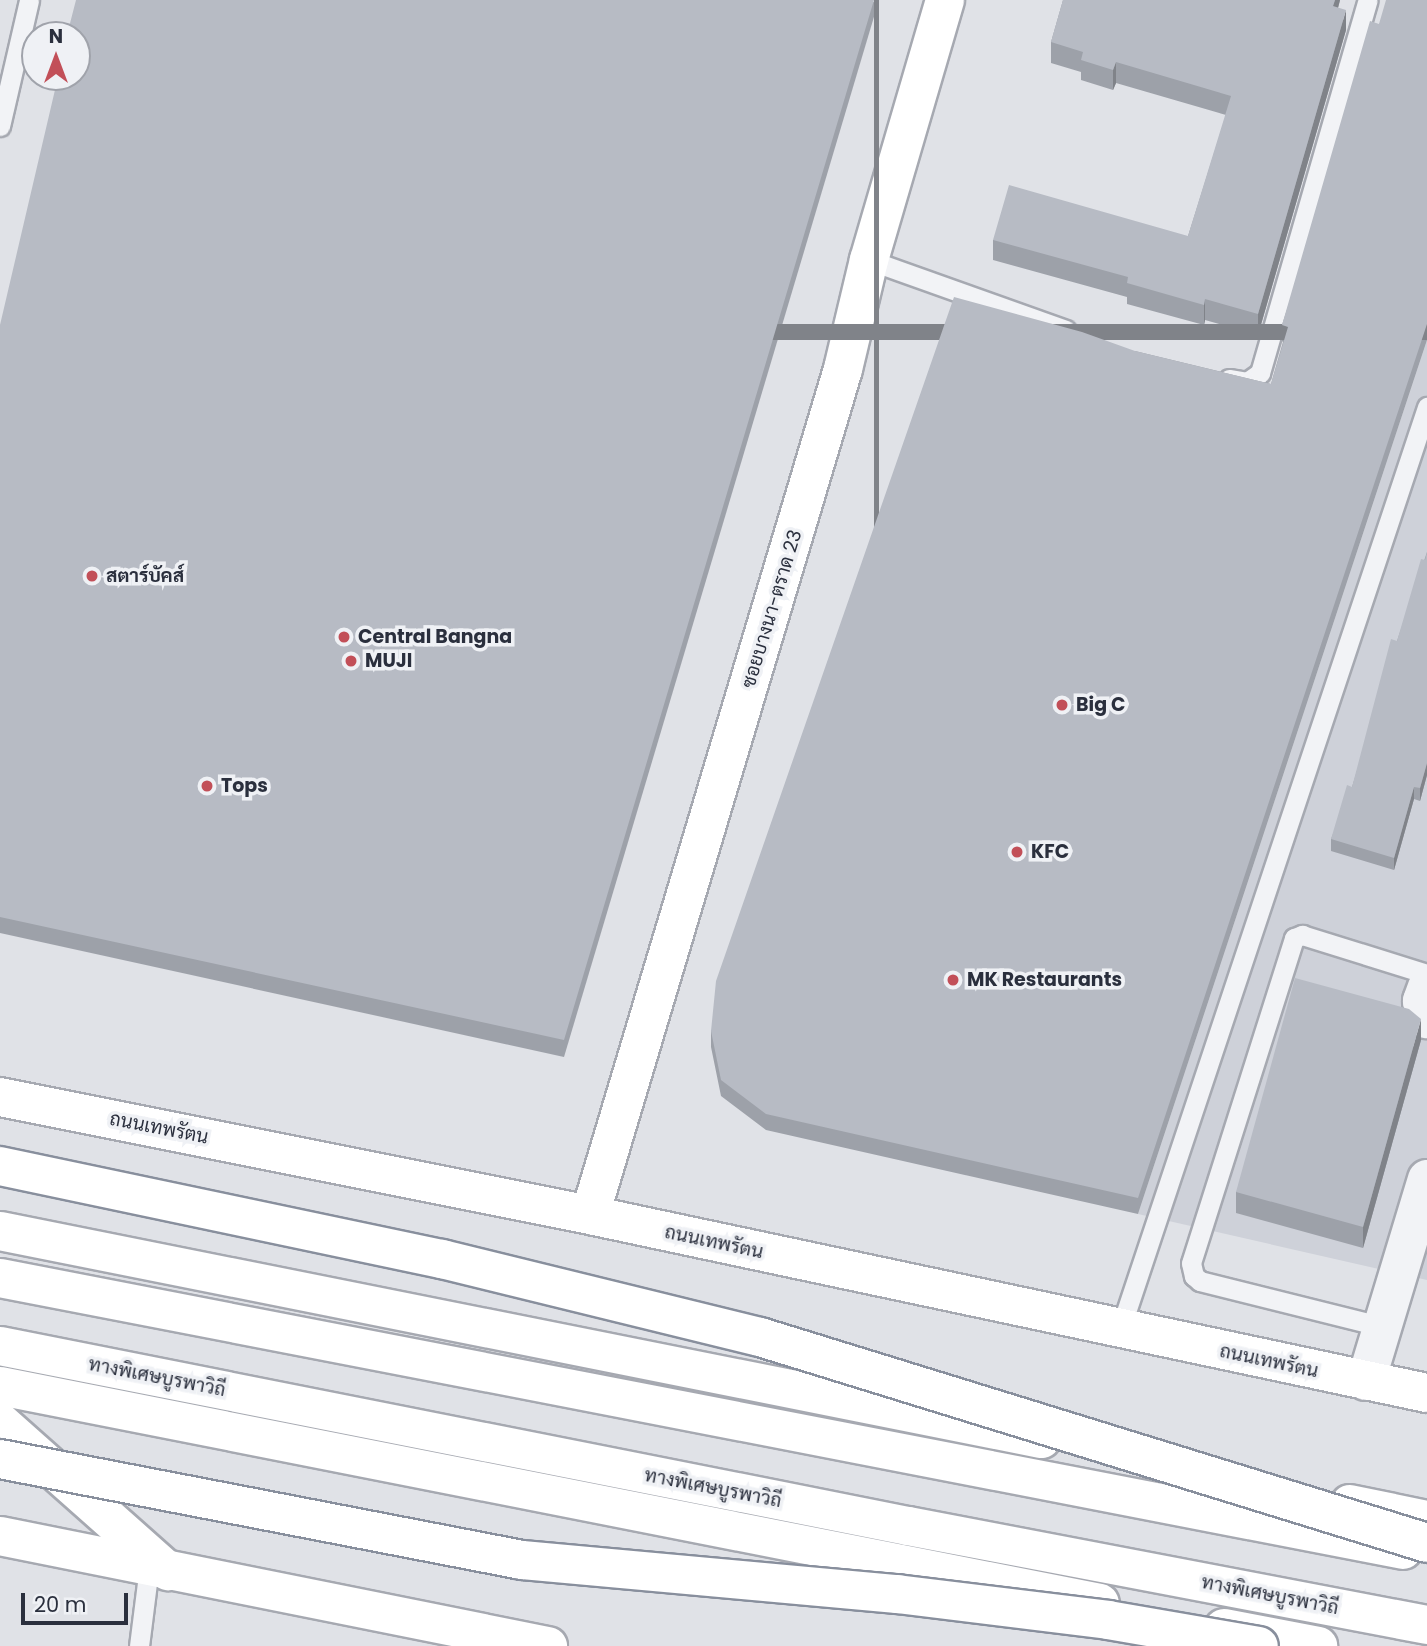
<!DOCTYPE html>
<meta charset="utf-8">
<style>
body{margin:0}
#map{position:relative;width:1427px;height:1646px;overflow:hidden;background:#e0e2e7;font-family:Poppins,Sarabun,sans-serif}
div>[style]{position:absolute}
.built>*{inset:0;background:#ced1d9}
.roads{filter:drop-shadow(2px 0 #a6a9b1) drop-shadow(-2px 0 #a6a9b1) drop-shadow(0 2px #a6a9b1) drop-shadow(0 -2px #a6a9b1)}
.lane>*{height:19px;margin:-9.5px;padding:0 9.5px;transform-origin:9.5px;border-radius:9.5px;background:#f2f3f6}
.street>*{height:38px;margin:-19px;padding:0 19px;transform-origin:19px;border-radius:19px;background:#f2f3f6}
.secondary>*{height:38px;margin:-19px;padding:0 19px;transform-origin:19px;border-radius:19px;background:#fff}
.highway>*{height:38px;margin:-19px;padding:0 19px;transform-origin:19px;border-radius:19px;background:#fff}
.bridges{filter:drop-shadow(2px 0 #888f9d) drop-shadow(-2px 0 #888f9d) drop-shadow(0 2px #888f9d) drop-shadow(0 -2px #888f9d)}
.highway-bridge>*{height:38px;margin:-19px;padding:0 19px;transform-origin:19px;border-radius:19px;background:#fff}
.wall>*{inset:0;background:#9da1a9}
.shaded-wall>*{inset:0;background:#808389;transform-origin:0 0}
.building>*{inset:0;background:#b7bbc4}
.dots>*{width:19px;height:19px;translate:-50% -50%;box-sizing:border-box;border:4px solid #eff1f5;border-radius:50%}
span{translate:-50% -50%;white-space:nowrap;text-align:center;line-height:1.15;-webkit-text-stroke:7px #eff1f5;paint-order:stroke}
.poi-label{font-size:19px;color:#2a2f3d;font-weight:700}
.left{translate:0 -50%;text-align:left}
.street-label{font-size:19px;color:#2a2f3d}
.north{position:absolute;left:21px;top:21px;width:70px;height:70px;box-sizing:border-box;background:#eff1f5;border:2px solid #a0a3ab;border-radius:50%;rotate:0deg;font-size:19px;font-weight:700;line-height:28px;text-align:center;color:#2a2f3d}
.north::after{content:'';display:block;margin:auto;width:24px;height:32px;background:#c24f58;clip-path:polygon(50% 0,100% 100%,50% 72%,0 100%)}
.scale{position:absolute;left:21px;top:1593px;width:107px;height:32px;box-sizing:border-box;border:4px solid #2a2f3d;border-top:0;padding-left:9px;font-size:21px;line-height:24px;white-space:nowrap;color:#2a2f3d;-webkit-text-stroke:5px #eff1f5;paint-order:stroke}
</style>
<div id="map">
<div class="built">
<div style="clip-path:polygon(1427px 340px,1427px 1280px,1138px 1214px)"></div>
</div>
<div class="roads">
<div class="lane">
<div style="left:0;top:126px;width:129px;rotate:-77deg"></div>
<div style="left:869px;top:260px;width:209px;rotate:19.6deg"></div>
<div style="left:1229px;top:379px;width:18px;rotate:9deg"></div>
<div style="left:1247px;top:382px;width:16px;rotate:-35deg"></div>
<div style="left:1260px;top:373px;width:388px;rotate:-73.9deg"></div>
<div style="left:1384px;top:1327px;width:190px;rotate:-166deg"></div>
<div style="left:1200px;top:1281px;width:8px;rotate:-140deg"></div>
<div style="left:1194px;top:1276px;width:13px;rotate:-103deg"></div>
<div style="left:1191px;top:1263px;width:341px;rotate:-72.4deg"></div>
<div style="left:1294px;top:938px;width:9px;rotate:-21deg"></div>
<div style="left:1302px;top:935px;width:131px;rotate:17.3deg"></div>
<div style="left:1120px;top:1330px;width:973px;rotate:-71.6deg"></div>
<div style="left:139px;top:1646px;width:80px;rotate:-82.8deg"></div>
</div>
<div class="street">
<div style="left:1427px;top:987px;width:15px;rotate:110deg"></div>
<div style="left:1422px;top:1001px;width:19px;rotate:74deg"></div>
<div style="left:1366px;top:1381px;width:211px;rotate:-73.2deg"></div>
</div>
<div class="secondary">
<div style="left:0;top:1097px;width:602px;rotate:11.31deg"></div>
<div style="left:590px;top:1215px;width:856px;rotate:12.01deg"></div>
<div style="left:590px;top:1215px;width:883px;rotate:-73.35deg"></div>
<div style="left:843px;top:369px;width:112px;rotate:-76.6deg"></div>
<div style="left:869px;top:260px;width:271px;rotate:-73.7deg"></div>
<div style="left:0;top:1536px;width:559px;rotate:11.35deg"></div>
</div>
<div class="highway">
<div style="left:0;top:1231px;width:1062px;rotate:11.3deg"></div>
<div style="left:0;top:1278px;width:1429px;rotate:10.97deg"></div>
<div style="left:0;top:1346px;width:926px;rotate:11.21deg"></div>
<div style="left:908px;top:1526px;width:528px;rotate:10.8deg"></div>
<div style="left:0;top:1386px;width:1121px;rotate:11.16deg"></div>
<div style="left:0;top:1422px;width:225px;rotate:41.6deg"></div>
<div style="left:1350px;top:1504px;width:79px;rotate:11.7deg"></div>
<div style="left:1224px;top:1628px;width:96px;rotate:10.8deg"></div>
</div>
</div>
<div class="bridges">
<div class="highway-bridge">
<div style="left:0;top:1166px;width:452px;rotate:11.9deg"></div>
<div style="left:442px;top:1259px;width:327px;rotate:13.8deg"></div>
<div style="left:760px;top:1337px;width:698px;rotate:17.16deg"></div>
<div style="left:0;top:1459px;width:532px;rotate:10.95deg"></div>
<div style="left:522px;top:1560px;width:377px;rotate:5.2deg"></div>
<div style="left:897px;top:1594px;width:213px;rotate:7deg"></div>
<div style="left:1108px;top:1620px;width:153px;rotate:9.8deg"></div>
</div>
</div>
<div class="wall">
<div style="clip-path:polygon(879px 0,564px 1057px,0 933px,0 325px)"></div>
<div style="clip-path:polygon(1063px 0,1340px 0,1338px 8px,1346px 30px,1258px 335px,1205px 320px,1204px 325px,1127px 304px,1127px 297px,993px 260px,993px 240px,1188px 236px,1226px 115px,1116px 83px,1113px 90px,1081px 80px,1081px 72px,1051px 63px,1051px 42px)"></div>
<div style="clip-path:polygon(1427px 0,1427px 340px,1138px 1214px,766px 1130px,721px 1096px,711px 1047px,711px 1031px,1135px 351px,1271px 384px,1283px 342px,1282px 341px,1282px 325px,1379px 24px)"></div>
<div style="clip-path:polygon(1427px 552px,1427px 775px,1420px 801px,1414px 799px,1394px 870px,1331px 851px,1331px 839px,1352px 787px,1397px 641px)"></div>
<div style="clip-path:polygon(1421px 1040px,1363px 1248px,1236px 1213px,1236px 1192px)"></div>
</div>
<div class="shaded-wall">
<div style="left:874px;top:0;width:5px;height:1085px"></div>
<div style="clip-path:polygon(1335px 0,1340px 0,1333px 27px,1333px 6px)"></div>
<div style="clip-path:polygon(1346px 10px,1346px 30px,1258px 335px,1258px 314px)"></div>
<div style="clip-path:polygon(1116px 62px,1116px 83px,1113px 90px,1113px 70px)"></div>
<div style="clip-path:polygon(1205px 299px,1205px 320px,1204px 325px,1204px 305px)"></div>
<div style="left:1427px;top:324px;width:16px;height:921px;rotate:90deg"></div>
<div style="clip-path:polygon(1427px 763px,1427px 775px,1420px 801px,1420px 788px)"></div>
<div style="clip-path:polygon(1414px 787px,1414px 799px,1394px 870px,1394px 858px)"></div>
<div style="clip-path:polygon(1421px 1019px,1421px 1040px,1363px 1248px,1363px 1227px)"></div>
</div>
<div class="building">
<div style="clip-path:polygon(76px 0,874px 0,564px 1040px,0 917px,0 325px,58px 77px,77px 77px,77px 35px,67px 35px)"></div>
<div style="clip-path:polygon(1063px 0,1335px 0,1333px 6px,1346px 10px,1258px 314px,1205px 299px,1204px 305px,1127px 283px,1128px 277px,993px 240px,1009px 185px,1188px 236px,1231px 96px,1116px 62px,1113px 70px,1081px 60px,1083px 52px,1051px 42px)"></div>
<div style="clip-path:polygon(1386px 0,1427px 0,1427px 324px,1138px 1198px,766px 1114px,721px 1080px,711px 1031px,716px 981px,954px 297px,1082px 332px,1135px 351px,1271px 384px,1288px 327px,1282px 325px,1370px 21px,1379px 24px)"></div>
<div style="clip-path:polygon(1427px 552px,1427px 763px,1420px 788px,1414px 787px,1394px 858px,1331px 839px,1347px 785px,1352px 787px,1391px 639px,1397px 641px,1421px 559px,1425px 560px)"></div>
<div style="clip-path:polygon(1295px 978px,1409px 1009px,1421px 1019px,1363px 1227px,1236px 1192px)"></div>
</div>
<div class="dots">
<div style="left:92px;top:576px;background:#c24f58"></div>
<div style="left:344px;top:637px;background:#c24f58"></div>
<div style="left:351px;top:661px;background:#c24f58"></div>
<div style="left:1062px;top:705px;background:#c24f58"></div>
<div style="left:207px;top:786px;background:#c24f58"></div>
<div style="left:1017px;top:852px;background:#c24f58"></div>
<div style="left:953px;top:980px;background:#c24f58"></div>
</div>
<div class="poi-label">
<span class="left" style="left:106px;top:576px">สตาร์บัคส์</span>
<span class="left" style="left:358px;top:637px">Central Bangna</span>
<span class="left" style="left:365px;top:661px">MUJI</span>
<span class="left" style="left:1076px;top:705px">Big C</span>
<span class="left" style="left:221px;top:786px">Tops</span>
<span class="left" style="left:1031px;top:852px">KFC</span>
<span class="left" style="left:967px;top:980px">MK Restaurants</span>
</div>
<div class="street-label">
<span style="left:772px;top:609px;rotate:-73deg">ซอยบางนา-ตราด 23</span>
<span style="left:159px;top:1128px;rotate:11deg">ถนนเทพรัตน</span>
<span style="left:714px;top:1242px;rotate:12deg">ถนนเทพรัตน</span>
<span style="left:1269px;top:1361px;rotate:12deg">ถนนเทพรัตน</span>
<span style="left:157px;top:1377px;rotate:11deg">ทางพิเศษบูรพาวิถี</span>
<span style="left:713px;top:1488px;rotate:11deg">ทางพิเศษบูรพาวิถี</span>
<span style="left:1270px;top:1595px;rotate:11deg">ทางพิเศษบูรพาวิถี</span>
</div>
<div class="north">N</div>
<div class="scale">20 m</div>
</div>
